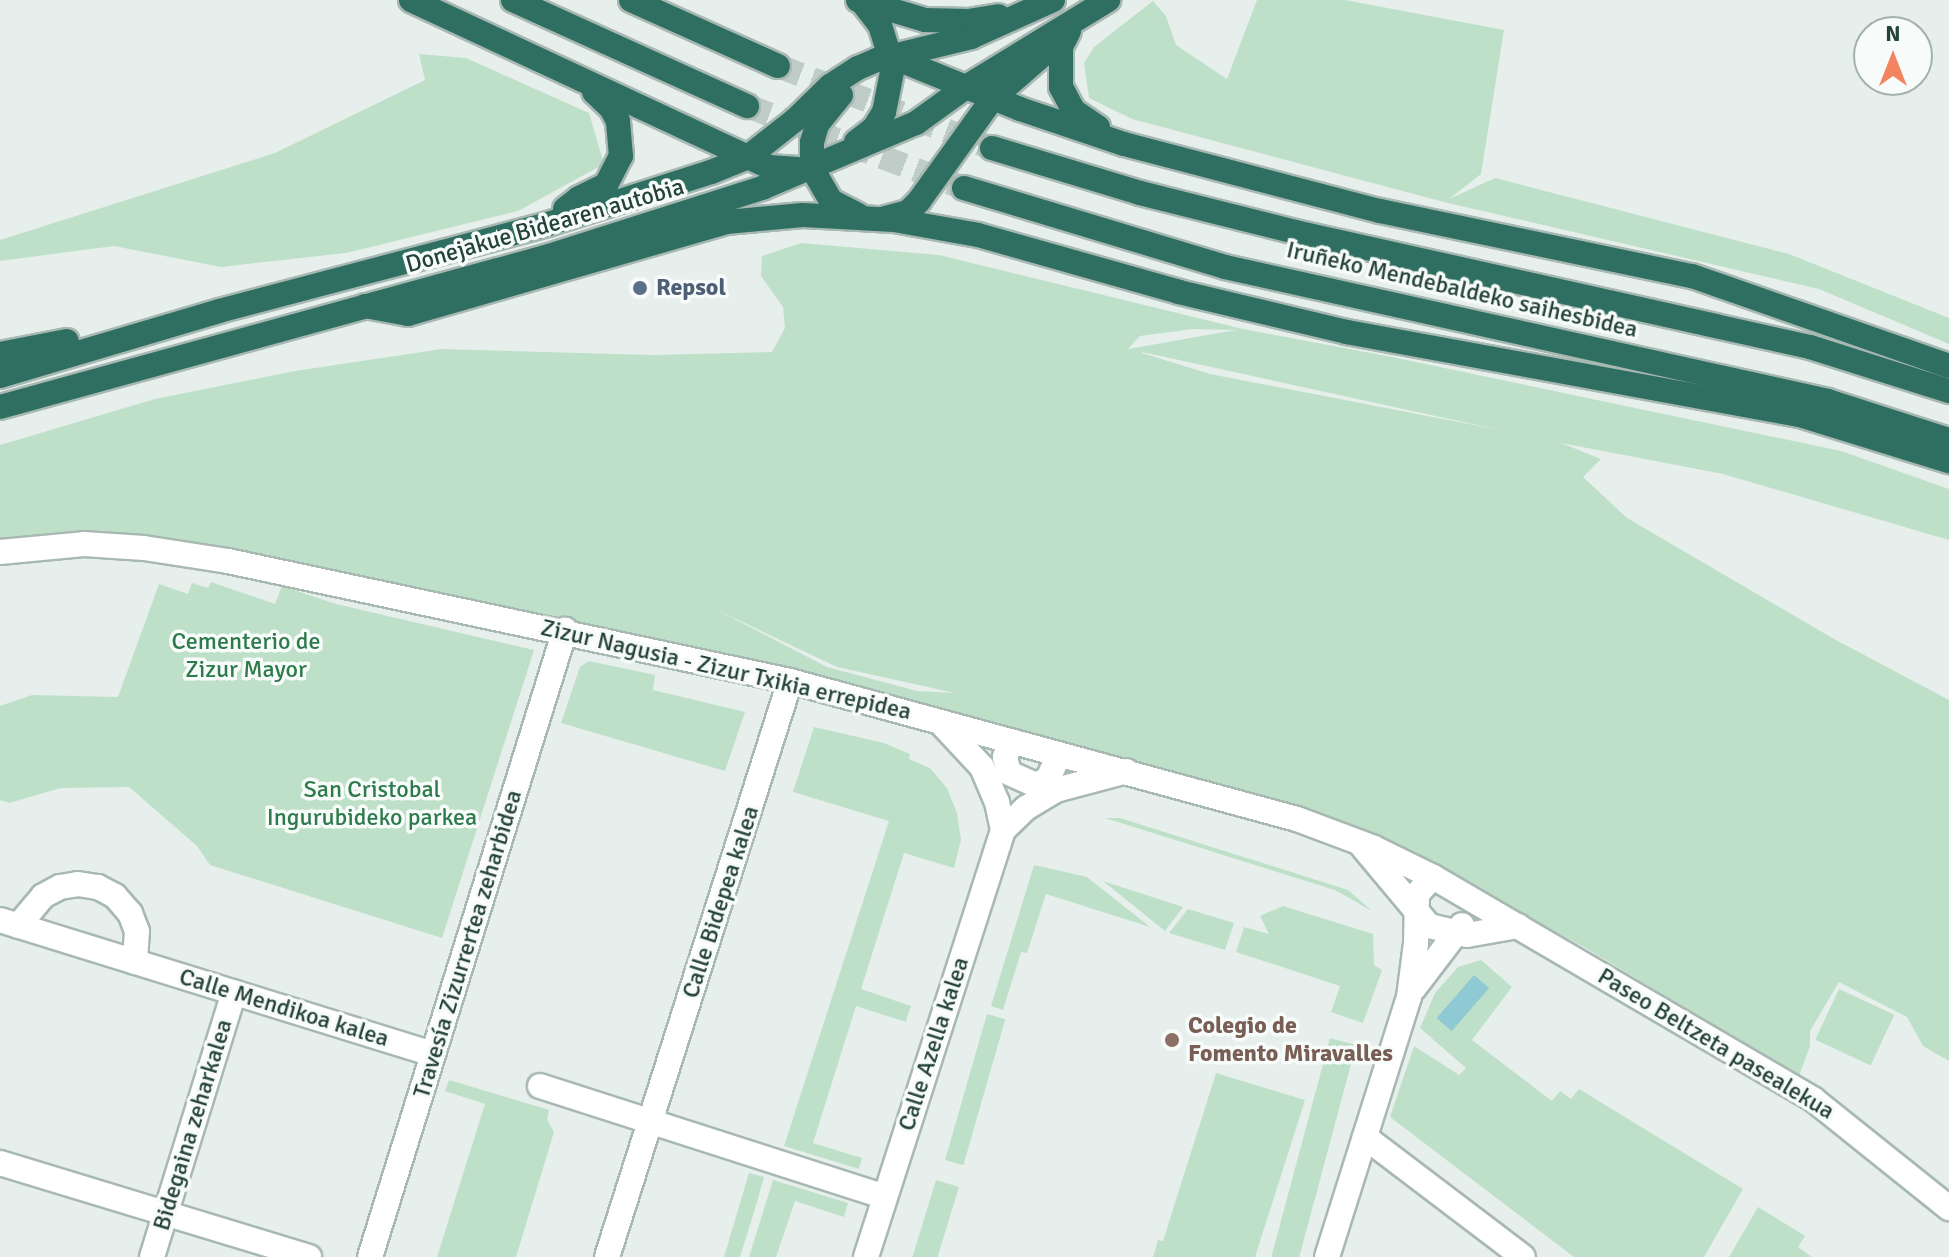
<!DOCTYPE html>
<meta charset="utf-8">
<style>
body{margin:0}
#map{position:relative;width:1949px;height:1257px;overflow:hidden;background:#e6efeb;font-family:Signika,sans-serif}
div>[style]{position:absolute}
.green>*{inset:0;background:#bfe0c8;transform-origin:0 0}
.water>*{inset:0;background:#8ec9d4;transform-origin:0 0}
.highway-tunnel>*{height:24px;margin-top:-12px;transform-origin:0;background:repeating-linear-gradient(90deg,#bfccc8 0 24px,transparent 0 36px)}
.roads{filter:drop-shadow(2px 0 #a8b8b2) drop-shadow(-2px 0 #a8b8b2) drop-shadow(0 2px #a8b8b2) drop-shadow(0 -2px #a8b8b2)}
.street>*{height:24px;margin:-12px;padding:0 12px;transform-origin:12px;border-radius:12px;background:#fff}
.secondary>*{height:24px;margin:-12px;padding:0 12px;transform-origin:12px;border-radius:12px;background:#fff}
.highway>*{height:24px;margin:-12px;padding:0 12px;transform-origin:12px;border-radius:12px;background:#2f6f62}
.dots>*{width:22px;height:22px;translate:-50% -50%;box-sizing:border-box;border:4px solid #f7fbf9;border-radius:50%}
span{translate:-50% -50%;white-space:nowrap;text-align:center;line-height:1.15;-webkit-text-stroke:7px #f7fbf9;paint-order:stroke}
.street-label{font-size:24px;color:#24423a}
.service-label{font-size:24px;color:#4e5e75;font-weight:700}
.left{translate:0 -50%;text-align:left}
.park-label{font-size:24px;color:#2d7a4b}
.education-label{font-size:24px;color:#785e54;font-weight:700}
.north{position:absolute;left:1853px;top:16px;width:80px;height:80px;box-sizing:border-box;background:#f7fbf9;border:2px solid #a3b1ad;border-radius:50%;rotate:0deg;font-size:22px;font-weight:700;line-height:32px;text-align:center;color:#24423a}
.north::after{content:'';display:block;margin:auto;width:28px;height:36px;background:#f4845f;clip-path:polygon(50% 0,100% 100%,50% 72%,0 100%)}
</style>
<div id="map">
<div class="green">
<div style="clip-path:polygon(1257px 0,1345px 0,1504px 30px,1481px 174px,1449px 199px,1495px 178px,1789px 254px,1949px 318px,1949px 344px,1819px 289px,1444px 202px,1132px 119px,1089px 98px,1084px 63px,1094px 47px,1153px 1px,1166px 16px,1176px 45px,1227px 79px)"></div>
<div style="clip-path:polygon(419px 54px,466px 58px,589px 113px,604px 164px,518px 211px,346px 253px,221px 267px,114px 246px,0 261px,0 240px,275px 153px,425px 80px)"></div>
<div style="clip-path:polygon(evenodd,801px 243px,939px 255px,1243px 329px,1392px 357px,1841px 451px,1949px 489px,1949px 540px,1723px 474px,1561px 443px,1601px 459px,1583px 477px,1627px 518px,1834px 639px,1949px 700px,1949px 1061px,1923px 1046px,1907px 1017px,1839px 982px,1810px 1031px,1810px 1046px,1799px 1076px,1584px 947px,1374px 835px,995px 722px,783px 669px,369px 579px,210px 549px,96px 531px,0 540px,0 445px,155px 399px,295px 371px,442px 349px,653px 355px,772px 352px,785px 328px,783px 307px,761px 276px,762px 256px,801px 243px,1193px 329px,1236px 330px,1128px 349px,1140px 336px,1193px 329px,801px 243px,1142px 353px,1142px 352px,1500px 430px,1210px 374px,1142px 353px,801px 243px,717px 610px,837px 667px,955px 693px,917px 691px,827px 667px,717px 610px)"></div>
<div style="clip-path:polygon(211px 582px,275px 604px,282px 586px,336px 604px,534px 650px,442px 938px,210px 865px,197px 846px,129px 787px,61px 788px,9px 803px,0 800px,0 706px,32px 695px,118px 697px,159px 584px,188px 594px,192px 583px,208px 588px)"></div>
<div style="clip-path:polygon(589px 661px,655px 675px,653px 690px,745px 712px,725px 771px,561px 723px,580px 667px)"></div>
<div style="clip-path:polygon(814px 727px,884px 743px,910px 754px,909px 759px,930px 768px,947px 788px,957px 813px,961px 840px,954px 868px,904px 853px,861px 989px,911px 1006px,908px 1014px,906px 1022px,856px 1006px,813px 1143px,862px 1158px,859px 1169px,784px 1146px,889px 821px,793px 792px)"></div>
<div style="clip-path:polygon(1105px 818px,1120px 818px,1348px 890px,1372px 911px,1335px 890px)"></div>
<div style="clip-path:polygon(1034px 865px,1087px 877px,1150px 927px,1046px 894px,1027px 953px,1021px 952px,1003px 1010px,991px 1006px)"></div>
<div style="clip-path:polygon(1103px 881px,1183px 907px,1165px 931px)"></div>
<div style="clip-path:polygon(1283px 906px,1373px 934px,1374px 965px,1382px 970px,1363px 1023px,1331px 1012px,1340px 986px,1236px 952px,1244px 927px,1269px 934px,1260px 916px)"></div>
<div style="clip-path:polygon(1188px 909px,1234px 923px,1225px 950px,1169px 933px)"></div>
<div style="clip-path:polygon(1481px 960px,1512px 987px,1472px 1040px,1552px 1101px,1560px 1091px,1571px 1099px,1579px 1089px,1743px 1189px,1704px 1257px,1574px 1257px,1390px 1117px,1414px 1046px,1459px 1075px,1466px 1068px,1420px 1028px,1435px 993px,1458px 967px)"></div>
<div style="left:1839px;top:989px;width:61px;height:56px;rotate:25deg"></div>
<div style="left:987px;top:1014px;width:19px;height:152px;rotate:16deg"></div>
<div style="left:1330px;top:1038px;width:27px;height:230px;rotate:15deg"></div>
<div style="clip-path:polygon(1216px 1073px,1305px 1100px,1255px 1257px,1153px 1257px,1158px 1240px,1163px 1241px)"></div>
<div style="clip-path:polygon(449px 1080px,549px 1110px,547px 1119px,554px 1132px,516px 1257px,437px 1257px,485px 1104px,445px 1091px)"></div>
<div style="clip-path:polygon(749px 1173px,764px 1177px,757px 1202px,740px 1257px,724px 1257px)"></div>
<div style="clip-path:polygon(773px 1180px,848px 1203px,844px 1217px,795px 1201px,776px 1257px,749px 1257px)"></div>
<div style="left:936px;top:1180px;width:24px;height:81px;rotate:17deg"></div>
<div style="clip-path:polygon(1758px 1207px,1805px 1236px,1798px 1247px,1812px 1257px,1729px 1257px)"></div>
</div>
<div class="water">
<div style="left:1474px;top:975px;width:20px;height:57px;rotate:41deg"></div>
</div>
<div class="highway-tunnel">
<div style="left:778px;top:66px;width:229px;rotate:21deg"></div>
<div style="left:747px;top:106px;width:232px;rotate:20.7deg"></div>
</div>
<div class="roads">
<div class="street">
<div style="left:940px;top:722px;width:62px;rotate:47deg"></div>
<div style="left:982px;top:767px;width:38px;rotate:67deg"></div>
<div style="left:997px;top:802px;width:29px;rotate:78deg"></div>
<div style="left:1010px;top:742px;width:16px;rotate:108deg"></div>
<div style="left:1005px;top:757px;width:16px;rotate:76deg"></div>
<div style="left:1009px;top:773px;width:30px;rotate:24deg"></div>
<div style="left:1036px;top:785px;width:13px;rotate:-27deg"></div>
<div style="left:1048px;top:779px;width:27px;rotate:-66deg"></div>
<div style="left:0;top:920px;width:453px;rotate:17.2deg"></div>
<div style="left:18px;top:926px;width:39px;rotate:-50deg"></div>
<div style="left:43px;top:896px;width:19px;rotate:-28deg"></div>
<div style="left:60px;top:887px;width:18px;rotate:-9deg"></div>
<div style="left:78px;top:884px;width:20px;rotate:9deg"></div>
<div style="left:98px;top:887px;width:19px;rotate:28deg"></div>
<div style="left:115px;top:896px;width:23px;rotate:49deg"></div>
<div style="left:130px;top:913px;width:19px;rotate:69deg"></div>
<div style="left:137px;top:931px;width:31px;rotate:94deg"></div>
<div style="left:540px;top:1086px;width:362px;rotate:17.8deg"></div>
<div style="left:1365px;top:1137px;width:198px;rotate:37.2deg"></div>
<div style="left:0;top:1163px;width:323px;rotate:16.9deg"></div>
<div style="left:152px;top:1257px;width:277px;rotate:-72.8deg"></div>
<div style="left:607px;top:1257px;width:604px;rotate:-72.37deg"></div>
<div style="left:866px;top:1257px;width:448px;rotate:-72.2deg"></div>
<div style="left:1003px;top:830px;width:32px;rotate:-44deg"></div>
<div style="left:1026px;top:808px;width:35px;rotate:-31deg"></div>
<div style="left:1056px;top:790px;width:73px;rotate:-15deg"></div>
</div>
<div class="secondary">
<div style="left:0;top:552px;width:84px;rotate:-5.4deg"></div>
<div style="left:84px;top:544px;width:60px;rotate:3.8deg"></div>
<div style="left:144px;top:548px;width:85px;rotate:8.8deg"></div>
<div style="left:228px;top:561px;width:575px;rotate:12.05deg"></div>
<div style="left:790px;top:681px;width:525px;rotate:15.23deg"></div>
<div style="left:1297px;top:819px;width:82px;rotate:20.6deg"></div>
<div style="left:1374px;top:848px;width:66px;rotate:26.2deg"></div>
<div style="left:1433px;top:877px;width:441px;rotate:30.3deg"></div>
<div style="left:1814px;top:1100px;width:173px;rotate:38.7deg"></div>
<div style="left:1363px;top:847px;width:103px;rotate:50.1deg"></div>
<div style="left:1429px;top:926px;width:39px;rotate:13deg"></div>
<div style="left:1467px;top:935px;width:52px;rotate:-10deg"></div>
<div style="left:1414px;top:988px;width:79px;rotate:-52.7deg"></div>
<div style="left:370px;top:1257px;width:657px;rotate:-72.72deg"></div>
<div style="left:1327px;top:1257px;width:273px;rotate:-72.5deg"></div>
<div style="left:1409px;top:997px;width:54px;rotate:-82.6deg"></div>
<div style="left:1416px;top:943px;width:49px;rotate:-88.8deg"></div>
<div style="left:1417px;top:894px;width:23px;rotate:-47deg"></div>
</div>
<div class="highway">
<div style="left:411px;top:0;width:395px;rotate:25deg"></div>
<div style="left:769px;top:167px;width:29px;rotate:4deg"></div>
<div style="left:513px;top:0;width:257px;rotate:24.4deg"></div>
<div style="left:631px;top:0;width:161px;rotate:24.2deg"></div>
<div style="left:858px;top:0;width:70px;rotate:16.6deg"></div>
<div style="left:925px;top:20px;width:43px;rotate:1.3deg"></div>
<div style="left:968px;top:21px;width:31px;rotate:-9deg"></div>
<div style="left:1069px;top:31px;width:18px;rotate:117deg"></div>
<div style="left:1061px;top:47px;width:40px;rotate:90deg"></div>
<div style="left:1061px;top:87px;width:27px;rotate:62deg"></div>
<div style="left:1074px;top:111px;width:29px;rotate:34deg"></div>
<div style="left:892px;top:57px;width:138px;rotate:22.1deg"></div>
<div style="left:1020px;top:109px;width:110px;rotate:18.6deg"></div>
<div style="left:1124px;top:144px;width:265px;rotate:14.7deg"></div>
<div style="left:1380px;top:211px;width:319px;rotate:11.8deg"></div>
<div style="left:1692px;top:276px;width:272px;rotate:19.3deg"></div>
<div style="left:841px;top:95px;width:38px;rotate:129deg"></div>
<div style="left:817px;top:125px;width:18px;rotate:106deg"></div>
<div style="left:812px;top:142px;width:26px;rotate:90deg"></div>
<div style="left:812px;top:168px;width:38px;rotate:60deg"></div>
<div style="left:831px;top:201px;width:30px;rotate:27deg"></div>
<div style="left:856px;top:142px;width:23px;rotate:-38deg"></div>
<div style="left:874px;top:128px;width:19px;rotate:-58deg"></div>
<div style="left:884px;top:112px;width:46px;rotate:-78.7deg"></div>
<div style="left:893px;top:67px;width:44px;rotate:-107.2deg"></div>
<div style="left:880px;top:25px;width:31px;rotate:-128deg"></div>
<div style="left:992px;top:148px;width:155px;rotate:16.9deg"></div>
<div style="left:1140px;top:193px;width:160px;rotate:14.1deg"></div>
<div style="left:1295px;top:232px;width:528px;rotate:12.59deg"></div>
<div style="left:1810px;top:347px;width:146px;rotate:17.6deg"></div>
<div style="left:964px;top:188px;width:273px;rotate:16.8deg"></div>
<div style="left:1225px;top:267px;width:618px;rotate:12.53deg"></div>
<div style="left:1828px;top:401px;width:127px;rotate:17.9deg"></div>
<div style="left:565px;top:209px;width:18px;rotate:-38deg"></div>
<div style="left:579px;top:198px;width:30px;rotate:-26deg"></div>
<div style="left:606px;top:185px;width:33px;rotate:-63deg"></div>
<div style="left:621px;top:156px;width:35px;rotate:-95deg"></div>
<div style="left:618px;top:121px;width:15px;rotate:-118deg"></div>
<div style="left:611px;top:108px;width:23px;rotate:-137deg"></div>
<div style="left:885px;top:218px;width:24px;rotate:-15deg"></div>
<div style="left:908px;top:212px;width:16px;rotate:-45deg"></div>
<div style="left:919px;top:201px;width:127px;rotate:-54.3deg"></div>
<div style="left:993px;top:98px;width:69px;rotate:-40.9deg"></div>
<div style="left:365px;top:306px;width:44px;rotate:10.5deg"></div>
<div style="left:408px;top:314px;width:331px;rotate:-16.1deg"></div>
<div style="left:726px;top:222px;width:77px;rotate:-5.2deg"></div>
<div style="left:803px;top:215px;width:91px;rotate:3.1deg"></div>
<div style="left:894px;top:220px;width:85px;rotate:10.1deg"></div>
<div style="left:978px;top:235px;width:209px;rotate:15.8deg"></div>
<div style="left:1179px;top:292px;width:173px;rotate:13.4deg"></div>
<div style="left:1347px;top:332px;width:461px;rotate:10.4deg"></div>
<div style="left:1800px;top:415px;width:156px;rotate:17.2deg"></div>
<div style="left:0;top:354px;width:68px;rotate:-11deg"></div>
<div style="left:0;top:376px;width:228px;rotate:-16.5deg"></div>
<div style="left:219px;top:311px;width:340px;rotate:-14.8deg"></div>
<div style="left:548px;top:224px;width:171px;rotate:-17.7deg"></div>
<div style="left:711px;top:172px;width:40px;rotate:-22deg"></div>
<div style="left:748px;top:157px;width:60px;rotate:-38.2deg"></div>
<div style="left:795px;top:120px;width:49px;rotate:-44.2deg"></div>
<div style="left:830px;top:86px;width:33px;rotate:-33deg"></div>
<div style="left:858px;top:68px;width:21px;rotate:-23deg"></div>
<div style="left:877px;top:60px;width:97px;rotate:-13.7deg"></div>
<div style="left:971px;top:37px;width:90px;rotate:-24.3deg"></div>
<div style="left:0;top:407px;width:569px;rotate:-15.38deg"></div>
<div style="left:549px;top:256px;width:224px;rotate:-17.7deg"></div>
<div style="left:762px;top:188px;width:167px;rotate:-22.9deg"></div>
<div style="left:916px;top:123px;width:62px;rotate:-35.8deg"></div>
<div style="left:966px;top:87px;width:167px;rotate:-31.5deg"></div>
</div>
</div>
<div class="dots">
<div style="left:640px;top:288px;background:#5c6f8a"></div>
<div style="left:1172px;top:1040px;background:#8d6e63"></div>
</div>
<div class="street-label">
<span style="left:545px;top:226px;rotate:-16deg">Donejakue Bidearen autobia</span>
<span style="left:1462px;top:290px;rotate:13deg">Iruñeko Mendebaldeko saihesbidea</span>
<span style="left:726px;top:670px;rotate:13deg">Zizur Nagusia - Zizur Txikia errepidea</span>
<span style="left:721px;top:902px;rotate:-72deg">Calle Bidepea kalea</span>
<span style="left:468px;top:944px;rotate:-73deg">Travesía Zizurrertea zeharbidea</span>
<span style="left:284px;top:1008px;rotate:17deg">Calle Mendikoa kalea</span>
<span style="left:934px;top:1044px;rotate:-72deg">Calle Azella kalea</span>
<span style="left:1716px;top:1044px;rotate:31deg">Paseo Beltzeta pasealekua</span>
<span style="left:193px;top:1125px;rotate:-73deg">Bidegaina zeharkalea</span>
</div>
<div class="service-label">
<span class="left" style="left:656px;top:288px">Repsol</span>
</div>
<div class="park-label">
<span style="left:246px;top:656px">Cementerio de<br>Zizur Mayor</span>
<span style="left:372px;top:804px">San Cristobal<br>Ingurubideko parkea</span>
</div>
<div class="education-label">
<span class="left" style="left:1188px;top:1040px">Colegio de<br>Fomento Miravalles</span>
</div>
<div class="north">N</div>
</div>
